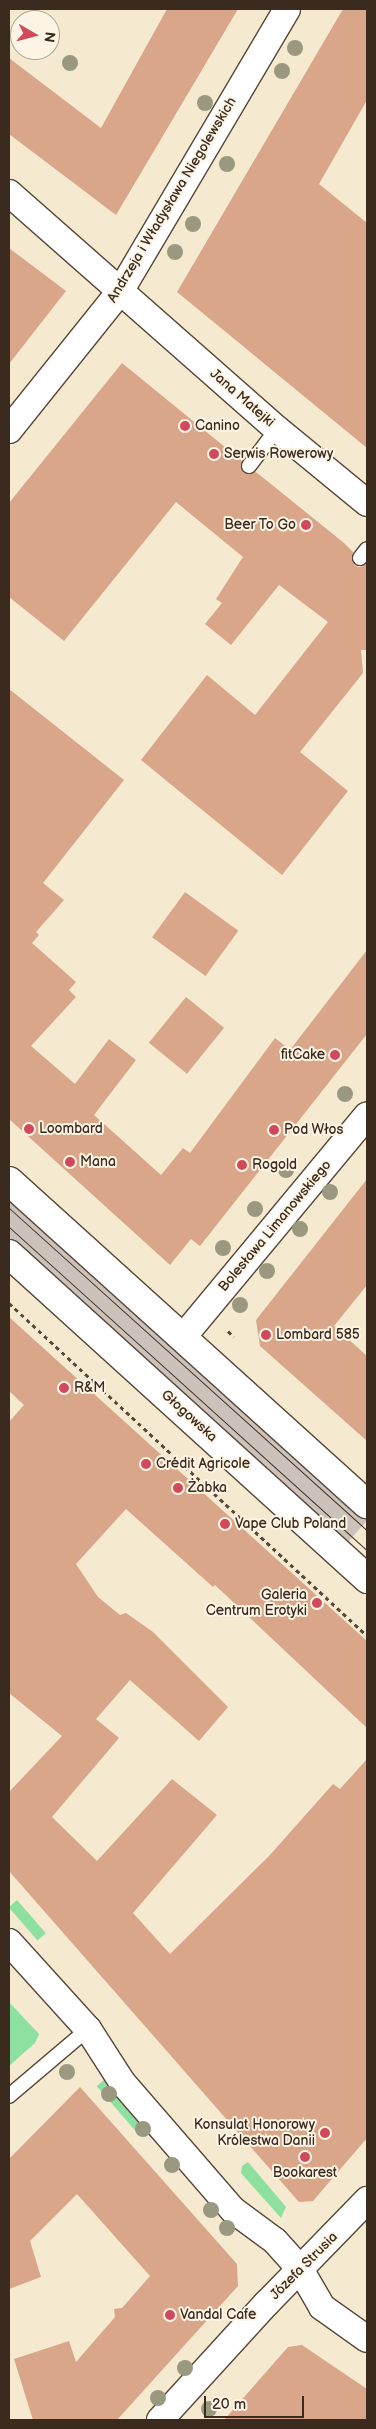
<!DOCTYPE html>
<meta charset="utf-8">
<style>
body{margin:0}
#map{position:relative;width:376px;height:2429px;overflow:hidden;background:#f5e9d0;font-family:"Balsamiq Sans",sans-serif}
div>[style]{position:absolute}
.industrial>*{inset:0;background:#ccc2b9;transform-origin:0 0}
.green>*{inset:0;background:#8ee0a0;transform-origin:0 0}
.building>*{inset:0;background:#daa68a;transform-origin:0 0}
.path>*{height:3px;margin-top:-1.5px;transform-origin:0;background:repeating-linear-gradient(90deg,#574739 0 4px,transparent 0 8px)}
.roads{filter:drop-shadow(1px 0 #574739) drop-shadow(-1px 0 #574739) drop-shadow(0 1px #574739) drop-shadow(0 -1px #574739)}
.service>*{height:14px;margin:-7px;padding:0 7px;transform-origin:7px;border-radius:7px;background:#fff}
.minor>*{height:26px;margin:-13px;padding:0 13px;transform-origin:13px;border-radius:13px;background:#fff}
.tertiary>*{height:28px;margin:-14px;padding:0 14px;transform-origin:14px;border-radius:14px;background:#fff}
.tram>*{height:1px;margin:-0.5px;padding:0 0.5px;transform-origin:0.5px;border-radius:0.5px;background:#3b2a1e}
.trees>*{width:16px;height:16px;margin:-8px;border-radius:50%;background:#9a9980}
.dots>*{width:14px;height:14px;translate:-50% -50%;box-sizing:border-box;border:2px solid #fcf5e5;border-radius:50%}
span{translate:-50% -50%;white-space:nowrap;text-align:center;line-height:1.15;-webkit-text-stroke:4px #fcf5e5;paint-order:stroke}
.street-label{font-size:14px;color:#3b2a1e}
.poi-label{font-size:14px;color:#3b2a1e}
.left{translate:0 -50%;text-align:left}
.right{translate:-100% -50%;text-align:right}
.frame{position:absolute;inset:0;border:10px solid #3b2a1e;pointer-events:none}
.north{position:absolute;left:10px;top:10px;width:50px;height:50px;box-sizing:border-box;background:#fcf5e5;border:1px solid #afa495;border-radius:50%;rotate:98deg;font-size:14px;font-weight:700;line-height:20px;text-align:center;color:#3b2a1e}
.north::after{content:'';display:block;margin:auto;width:18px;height:22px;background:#d1495b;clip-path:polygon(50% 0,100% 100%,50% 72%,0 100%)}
.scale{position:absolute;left:204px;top:2396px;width:100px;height:22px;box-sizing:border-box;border:2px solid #3b2a1e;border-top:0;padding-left:6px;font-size:15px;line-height:18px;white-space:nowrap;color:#3b2a1e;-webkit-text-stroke:4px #fcf5e5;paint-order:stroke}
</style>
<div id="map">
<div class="industrial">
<div style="left:9px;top:1198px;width:482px;height:38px;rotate:42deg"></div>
</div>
<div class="green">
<div style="left:17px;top:1900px;width:44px;height:11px;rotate:49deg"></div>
<div style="clip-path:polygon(9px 2002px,39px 2034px,35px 2043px,9px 2066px)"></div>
<div style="left:105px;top:2079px;width:60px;height:11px;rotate:49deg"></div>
<div style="clip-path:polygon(248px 2162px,286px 2207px,281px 2218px,241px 2173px,242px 2166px)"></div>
</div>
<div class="building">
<div style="clip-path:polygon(167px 9px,238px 9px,116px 215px,9px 134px,9px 58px,101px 128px)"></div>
<div style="clip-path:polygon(343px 9px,367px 9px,367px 100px,319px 184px,367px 223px,367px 448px,177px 292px)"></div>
<div style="clip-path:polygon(9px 248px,66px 291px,9px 364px)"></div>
<div style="clip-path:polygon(122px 363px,242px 461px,243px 473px,256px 472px,344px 543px,353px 552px,354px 565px,359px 567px,367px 564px,367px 650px,361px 650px,363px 673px,300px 752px,348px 791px,282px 875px,141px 760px,207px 675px,255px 715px,328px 622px,279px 585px,231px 645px,205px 624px,222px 603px,216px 599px,243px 557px,176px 502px,64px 641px,9px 597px,9px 503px)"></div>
<div style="clip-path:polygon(9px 689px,124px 780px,43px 883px,64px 900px,36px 932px,39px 935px,32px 943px,76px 982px,69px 990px,76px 997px,31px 1046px,75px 1084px,109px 1039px,136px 1060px,94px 1115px,161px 1175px,183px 1148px,190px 1153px,275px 1038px,290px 1050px,367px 950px,367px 1034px,200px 1246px,191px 1239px,170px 1265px,9px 1119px)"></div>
<div style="left:185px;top:892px;width:66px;height:56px;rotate:36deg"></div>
<div style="left:186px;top:997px;width:49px;height:59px;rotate:39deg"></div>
<div style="clip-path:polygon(367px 1179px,367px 1285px,334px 1326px,367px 1356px,367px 1441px,260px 1346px,256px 1320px)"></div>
<div style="clip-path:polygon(9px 1317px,367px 1641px,367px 1728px,215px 1585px,213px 1587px,126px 1509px,76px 1564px,98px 1597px,120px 1615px,126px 1613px,153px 1632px,228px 1707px,199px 1741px,130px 1680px,96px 1719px,119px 1738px,52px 1817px,97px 1861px,172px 1779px,217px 1815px,133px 1913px,170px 1954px,269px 1856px,333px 1784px,340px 1789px,367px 1759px,367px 2138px,313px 2201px,299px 2202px,9px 1871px,9px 1792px,62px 1736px,9px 1693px,9px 1422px,24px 1405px,9px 1391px)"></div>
<div style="clip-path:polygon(80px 2087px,237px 2264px,238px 2286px,117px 2420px,33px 2420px,14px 2359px,69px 2341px,76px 2362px,115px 2317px,114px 2309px,122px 2308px,150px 2276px,77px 2194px,30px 2241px,41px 2277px,9px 2289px,9px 2159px)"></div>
<div style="clip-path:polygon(302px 2345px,367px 2389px,367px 2420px,224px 2420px,288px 2347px)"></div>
</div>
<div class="path">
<div style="left:9px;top:1303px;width:489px;rotate:42.9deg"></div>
<div style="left:228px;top:1331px;width:8px;rotate:45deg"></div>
</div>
<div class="roads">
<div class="service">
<div style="left:249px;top:466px;width:46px;rotate:-52.9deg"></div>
<div style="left:360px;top:558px;width:11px;rotate:-52deg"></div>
<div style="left:9px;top:2096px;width:104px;rotate:-40.3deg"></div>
</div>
<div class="minor">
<div style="left:9px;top:193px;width:357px;rotate:41.4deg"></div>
<div style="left:277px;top:429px;width:117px;rotate:39.4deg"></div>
<div style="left:9px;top:430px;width:179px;rotate:-51.3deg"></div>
<div style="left:121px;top:290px;width:326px;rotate:-59.4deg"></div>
<div style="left:183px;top:1337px;width:288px;rotate:-50.3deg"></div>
<div style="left:9px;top:1942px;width:118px;rotate:47.8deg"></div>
<div style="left:88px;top:2029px;width:63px;rotate:57.3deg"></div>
<div style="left:122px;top:2082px;width:169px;rotate:49.1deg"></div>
<div style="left:233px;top:2210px;width:52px;rotate:36.4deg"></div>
<div style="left:275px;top:2241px;width:38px;rotate:48deg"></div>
<div style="left:300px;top:2269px;width:44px;rotate:59.9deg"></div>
<div style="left:322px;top:2307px;width:55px;rotate:35.4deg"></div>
<div style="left:160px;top:2420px;width:159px;rotate:-47.6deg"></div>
<div style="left:267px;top:2303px;width:144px;rotate:-45.8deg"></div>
</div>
<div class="tertiary">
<div style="left:9px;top:1181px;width:482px;rotate:42.1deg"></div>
<div style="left:9px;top:1254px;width:484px;rotate:42.2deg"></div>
</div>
</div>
<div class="tram">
<div style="left:9px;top:1208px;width:482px;rotate:42deg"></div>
<div style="left:9px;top:1227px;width:482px;rotate:42.1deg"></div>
</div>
<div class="trees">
<div style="left:295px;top:48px"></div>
<div style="left:70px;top:63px"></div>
<div style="left:282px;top:71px"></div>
<div style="left:205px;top:103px"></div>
<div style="left:227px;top:164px"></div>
<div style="left:193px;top:224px"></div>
<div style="left:175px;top:252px"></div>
<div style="left:345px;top:1094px"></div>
<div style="left:286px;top:1170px"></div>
<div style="left:330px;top:1192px"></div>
<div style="left:255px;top:1209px"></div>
<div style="left:300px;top:1229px"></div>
<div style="left:223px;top:1248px"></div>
<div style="left:267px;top:1271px"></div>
<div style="left:240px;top:1305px"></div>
<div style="left:67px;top:2072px"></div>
<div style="left:109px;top:2094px"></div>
<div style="left:143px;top:2129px"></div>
<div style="left:172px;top:2165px"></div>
<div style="left:211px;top:2210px"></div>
<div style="left:227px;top:2228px"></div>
<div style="left:185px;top:2368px"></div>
<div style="left:158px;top:2398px"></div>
<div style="left:209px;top:2409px"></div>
</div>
<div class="dots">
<div style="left:185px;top:426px;background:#d1495b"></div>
<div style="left:214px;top:454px;background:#d1495b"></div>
<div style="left:306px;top:525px;background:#d1495b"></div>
<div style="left:335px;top:1055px;background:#d1495b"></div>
<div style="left:29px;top:1129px;background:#d1495b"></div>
<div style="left:274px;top:1130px;background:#d1495b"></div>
<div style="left:70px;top:1162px;background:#d1495b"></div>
<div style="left:242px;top:1165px;background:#d1495b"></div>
<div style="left:266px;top:1335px;background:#d1495b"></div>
<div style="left:64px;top:1388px;background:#d1495b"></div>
<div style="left:146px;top:1464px;background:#d1495b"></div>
<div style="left:178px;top:1488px;background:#d1495b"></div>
<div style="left:225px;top:1524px;background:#d1495b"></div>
<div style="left:317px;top:1603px;background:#d1495b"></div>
<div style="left:325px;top:2133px;background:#d1495b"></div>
<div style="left:305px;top:2157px;background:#d1495b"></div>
<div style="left:170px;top:2315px;background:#d1495b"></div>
</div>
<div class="street-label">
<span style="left:172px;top:200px;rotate:-59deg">Andrzeja i Władysława Niegolewskich</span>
<span style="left:242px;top:398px;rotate:41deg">Jana Matejki</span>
<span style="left:275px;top:1226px;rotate:-50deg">Bolesława Limanowskiego</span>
<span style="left:189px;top:1416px;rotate:42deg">Głogowska</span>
<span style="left:304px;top:2266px;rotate:-45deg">Józefa Strusia</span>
</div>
<div class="poi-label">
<span class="left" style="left:195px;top:426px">Canino</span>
<span class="left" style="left:224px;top:454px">Serwis Rowerowy</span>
<span class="right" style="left:296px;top:525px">Beer To Go</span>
<span class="right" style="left:325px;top:1055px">fitCake</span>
<span class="left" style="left:39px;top:1129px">Loombard</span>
<span class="left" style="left:284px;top:1130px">Pod Włos</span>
<span class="left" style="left:80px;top:1162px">Mana</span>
<span class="left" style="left:252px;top:1165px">Rogold</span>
<span class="left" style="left:276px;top:1335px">Lombard 585</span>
<span class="left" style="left:74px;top:1388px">R&amp;M</span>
<span class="left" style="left:156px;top:1464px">Crédit Agricole</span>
<span class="left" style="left:188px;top:1488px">Żabka</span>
<span class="left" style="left:235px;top:1524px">Vape Club Poland</span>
<span class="right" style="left:307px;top:1603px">Galeria<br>Centrum Erotyki</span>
<span class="right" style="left:315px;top:2133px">Konsulat Honorowy<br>Królestwa Danii</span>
<span style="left:305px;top:2173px">Bookarest</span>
<span class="left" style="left:180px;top:2315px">Vandal Cafe</span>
</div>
<div class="frame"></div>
<div class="north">N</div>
<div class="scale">20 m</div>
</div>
